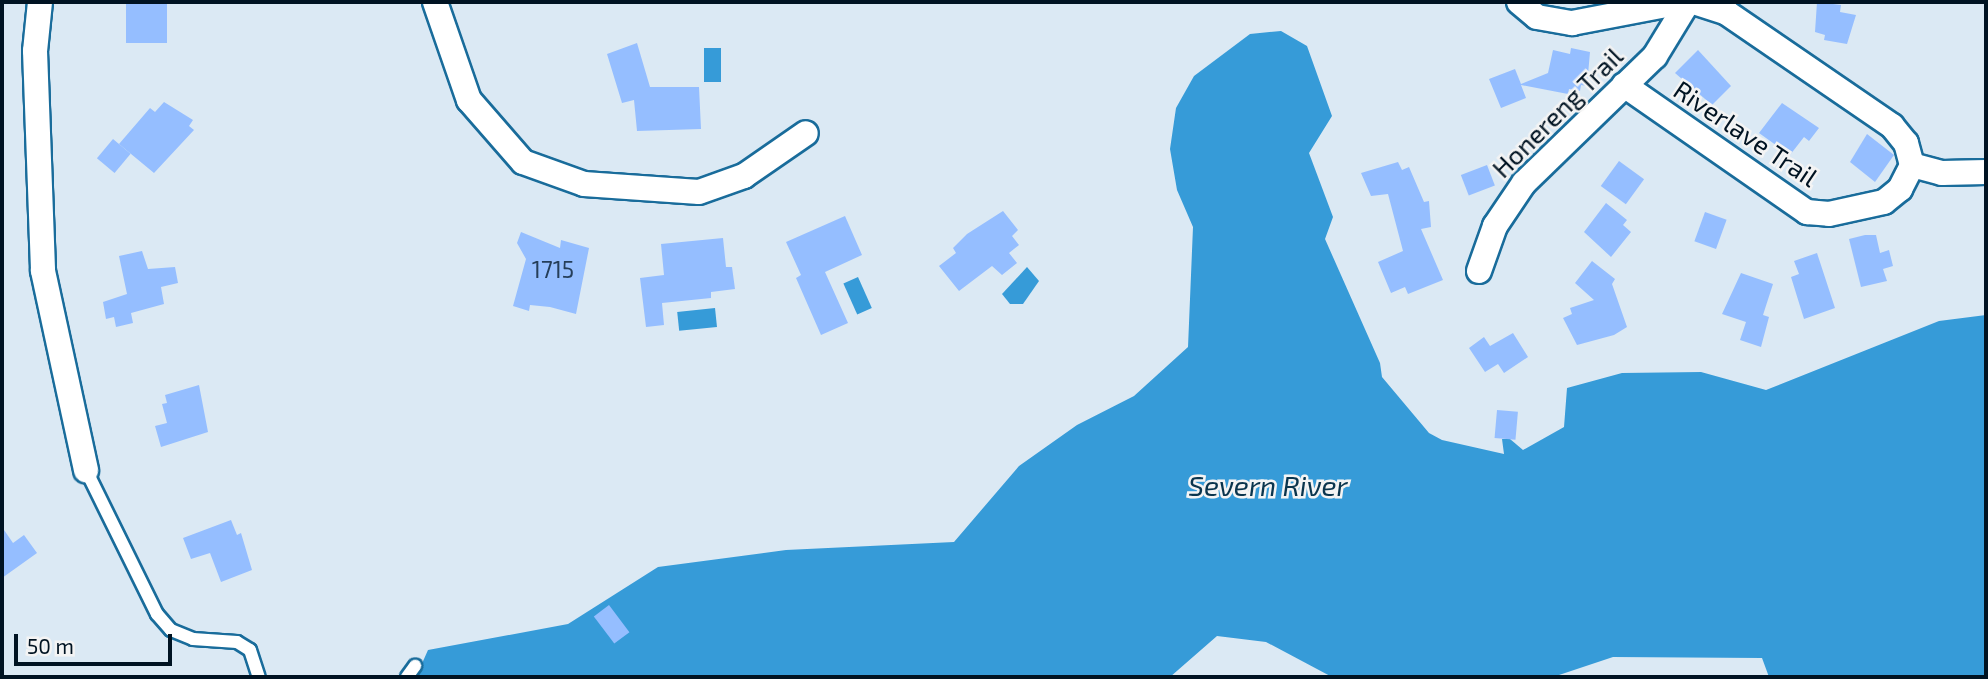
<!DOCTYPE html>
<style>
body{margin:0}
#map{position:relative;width:1988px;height:679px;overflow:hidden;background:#dbe9f4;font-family:"Exo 2",sans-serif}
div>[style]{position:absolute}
.water>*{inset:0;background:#369bd8;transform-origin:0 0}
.building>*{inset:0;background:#95beff;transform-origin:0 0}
.roads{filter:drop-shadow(2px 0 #196c9b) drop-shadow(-2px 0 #196c9b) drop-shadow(0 2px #196c9b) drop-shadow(0 -2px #196c9b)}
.service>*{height:12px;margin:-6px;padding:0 6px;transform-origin:6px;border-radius:6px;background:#fff}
.minor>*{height:24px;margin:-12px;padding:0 12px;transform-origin:12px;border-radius:12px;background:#fff}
span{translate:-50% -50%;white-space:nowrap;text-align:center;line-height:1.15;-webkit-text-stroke:5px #f4f4f4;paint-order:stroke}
.number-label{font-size:23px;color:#253e59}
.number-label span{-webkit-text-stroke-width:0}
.street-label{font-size:26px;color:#001322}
.water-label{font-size:28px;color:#0a354e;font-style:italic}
.frame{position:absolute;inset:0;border:4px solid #001322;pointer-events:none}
.scale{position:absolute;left:14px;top:634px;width:158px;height:32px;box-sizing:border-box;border:4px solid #001322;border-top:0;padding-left:9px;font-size:21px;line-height:24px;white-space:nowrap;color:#001322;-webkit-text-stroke:5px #f4f4f4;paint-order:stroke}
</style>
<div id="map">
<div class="water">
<div style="clip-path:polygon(1281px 31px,1307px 46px,1332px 116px,1309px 153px,1333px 217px,1325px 239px,1380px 363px,1382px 377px,1429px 433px,1442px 440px,1504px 454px,1502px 439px,1510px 439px,1523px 450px,1564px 427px,1567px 388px,1622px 373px,1701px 372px,1766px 390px,1939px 321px,1986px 315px,1986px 677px,1769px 677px,1762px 658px,1613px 657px,1553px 677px,1332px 677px,1266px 642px,1217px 636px,1170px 677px,416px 677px,428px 650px,568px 624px,658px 567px,786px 550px,954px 542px,1019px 466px,1077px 425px,1134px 396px,1188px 347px,1193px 227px,1177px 190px,1170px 149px,1176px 108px,1194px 76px,1250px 34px)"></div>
<div style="left:721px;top:48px;width:34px;height:17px;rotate:90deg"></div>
<div style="clip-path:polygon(1027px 267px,1039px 281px,1023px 304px,1010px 304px,1002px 294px)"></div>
<div style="left:858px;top:277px;width:34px;height:16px;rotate:66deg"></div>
<div style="left:715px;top:308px;width:19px;height:38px;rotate:84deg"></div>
</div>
<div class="building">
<div style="left:126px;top:2px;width:41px;height:41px"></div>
<div style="clip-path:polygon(1817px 2px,1841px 5px,1840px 12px,1856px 15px,1847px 44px,1824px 40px,1825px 35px,1815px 32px)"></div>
<div style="clip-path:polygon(637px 43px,650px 87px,699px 87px,701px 129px,637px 131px,634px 100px,622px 103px,607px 54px)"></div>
<div style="clip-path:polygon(1571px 48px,1590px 52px,1587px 86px,1581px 85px,1580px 91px,1569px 89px,1568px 94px,1521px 85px,1526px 98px,1501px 108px,1489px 79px,1515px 69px,1521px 84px,1548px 73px,1553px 50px,1570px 54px)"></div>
<div style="clip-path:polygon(1698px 50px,1731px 86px,1712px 105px,1675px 73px)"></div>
<div style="clip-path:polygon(164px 102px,193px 120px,189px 126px,194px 130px,154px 173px,119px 144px,150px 108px,155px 112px)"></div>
<div style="clip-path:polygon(1782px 103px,1819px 128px,1809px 141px,1804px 137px,1790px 155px,1759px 133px)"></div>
<div style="clip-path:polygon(1867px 134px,1894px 155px,1875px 182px,1850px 162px)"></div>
<div style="left:113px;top:139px;width:23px;height:25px;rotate:40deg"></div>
<div style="left:1619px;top:161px;width:31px;height:31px;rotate:36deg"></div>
<div style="clip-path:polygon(1398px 162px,1402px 170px,1409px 167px,1424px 202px,1429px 201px,1431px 227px,1421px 229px,1443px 280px,1408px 294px,1405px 287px,1391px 293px,1378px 262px,1403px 251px,1388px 194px,1371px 196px,1361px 173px)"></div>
<div style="left:1487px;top:165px;width:22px;height:28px;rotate:69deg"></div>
<div style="clip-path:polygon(1606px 203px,1627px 220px,1623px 225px,1631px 232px,1611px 257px,1584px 232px)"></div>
<div style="clip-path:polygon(1003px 211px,1018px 230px,1012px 236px,1019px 245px,1009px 253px,1017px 263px,1002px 275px,992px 266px,959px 291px,939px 266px,956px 253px,953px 248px,967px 234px)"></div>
<div style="left:1705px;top:212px;width:23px;height:31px;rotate:20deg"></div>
<div style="clip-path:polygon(845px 216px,862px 255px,825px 272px,848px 323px,821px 335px,796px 278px,801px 275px,786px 242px)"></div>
<div style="clip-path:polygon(521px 232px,560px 248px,561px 240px,589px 248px,576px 314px,550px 307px,530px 305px,529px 311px,513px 306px,526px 259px,517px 243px)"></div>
<div style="clip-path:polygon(1865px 235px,1876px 235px,1880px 253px,1889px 250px,1893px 266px,1883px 269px,1887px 281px,1861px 287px,1849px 239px)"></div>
<div style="clip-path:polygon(723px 238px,726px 267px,732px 267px,735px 289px,711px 292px,711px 298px,662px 303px,664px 325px,646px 327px,640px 278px,664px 275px,661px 244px)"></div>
<div style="clip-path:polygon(142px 251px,148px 269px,175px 267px,178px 283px,161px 287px,164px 304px,131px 313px,133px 323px,116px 327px,114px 317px,106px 319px,103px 302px,127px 294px,119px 256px)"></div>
<div style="clip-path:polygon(1817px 253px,1835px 308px,1804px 319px,1791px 277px,1799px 274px,1794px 261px)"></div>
<div style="clip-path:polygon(1592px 261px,1615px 279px,1612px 284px,1627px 327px,1614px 335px,1577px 345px,1563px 318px,1572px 314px,1570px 308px,1594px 300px,1575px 283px)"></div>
<div style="clip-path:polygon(1741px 273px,1773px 284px,1763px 315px,1769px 317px,1761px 347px,1740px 340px,1746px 322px,1722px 314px)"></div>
<div style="clip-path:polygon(1513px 333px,1528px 357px,1504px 373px,1498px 364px,1485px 372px,1469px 348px,1484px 337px,1490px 346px)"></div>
<div style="clip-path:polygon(199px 385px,208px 432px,161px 447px,155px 426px,167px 423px,162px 404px,167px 403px,165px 395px)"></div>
<div style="left:1497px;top:410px;width:21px;height:28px;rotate:5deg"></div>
<div style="clip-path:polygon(231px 520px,237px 535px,241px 533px,252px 570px,221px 582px,210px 553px,191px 559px,183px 538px)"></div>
<div style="clip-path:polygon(2px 527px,13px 543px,24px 535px,37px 553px,2px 578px)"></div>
<div style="left:609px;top:605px;width:34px;height:19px;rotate:53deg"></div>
</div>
<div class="roads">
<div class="service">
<div style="left:86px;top:470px;width:161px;rotate:63.8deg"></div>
<div style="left:157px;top:614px;width:21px;rotate:49deg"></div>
<div style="left:171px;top:630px;width:24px;rotate:22deg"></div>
<div style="left:193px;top:639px;width:44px;rotate:3.9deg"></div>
<div style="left:237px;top:642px;width:15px;rotate:32deg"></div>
<div style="left:250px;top:650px;width:28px;rotate:72deg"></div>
<div style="left:407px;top:677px;width:14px;rotate:-54deg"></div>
</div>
<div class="minor">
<div style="left:40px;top:2px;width:49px;rotate:95.8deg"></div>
<div style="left:35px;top:51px;width:220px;rotate:87.9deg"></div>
<div style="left:43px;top:271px;width:204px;rotate:77.8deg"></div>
<div style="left:435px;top:2px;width:104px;rotate:70.9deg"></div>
<div style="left:469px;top:100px;width:82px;rotate:48.9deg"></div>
<div style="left:523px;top:162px;width:65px;rotate:19.8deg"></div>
<div style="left:584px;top:184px;width:115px;rotate:4deg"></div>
<div style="left:699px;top:192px;width:48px;rotate:-19.6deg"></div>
<div style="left:744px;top:176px;width:75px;rotate:-34.7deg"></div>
<div style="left:1519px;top:2px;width:23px;rotate:40deg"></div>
<div style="left:1537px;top:17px;width:36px;rotate:10deg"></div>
<div style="left:1572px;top:23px;width:112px;rotate:-10.8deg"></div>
<div style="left:1694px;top:2px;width:35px;rotate:18deg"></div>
<div style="left:1727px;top:13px;width:200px;rotate:34.4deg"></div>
<div style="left:1892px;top:126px;width:22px;rotate:51deg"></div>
<div style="left:1906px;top:143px;width:23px;rotate:75deg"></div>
<div style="left:1624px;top:85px;width:223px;rotate:34.8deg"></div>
<div style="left:1807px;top:212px;width:22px;rotate:5deg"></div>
<div style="left:1829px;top:214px;width:56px;rotate:-12.3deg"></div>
<div style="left:1884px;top:202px;width:21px;rotate:-39deg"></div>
<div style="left:1900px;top:189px;width:27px;rotate:-63deg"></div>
<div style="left:1912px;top:165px;width:31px;rotate:15deg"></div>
<div style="left:1942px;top:173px;width:44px;rotate:-1.3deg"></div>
<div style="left:1479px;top:271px;width:48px;rotate:-70.4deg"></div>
<div style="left:1495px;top:226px;width:52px;rotate:-56deg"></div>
<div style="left:1524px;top:183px;width:182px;rotate:-44.1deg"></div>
<div style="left:1655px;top:56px;width:63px;rotate:-58.6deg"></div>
</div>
</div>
<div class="number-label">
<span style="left:553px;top:269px">1715</span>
</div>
<div class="street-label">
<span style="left:1557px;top:112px;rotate:-45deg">Honereng Trail</span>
<span style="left:1746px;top:133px;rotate:34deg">Riverlave Trail</span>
</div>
<div class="water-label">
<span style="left:1268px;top:485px">Severn River</span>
</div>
<div class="frame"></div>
<div class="scale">50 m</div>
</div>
